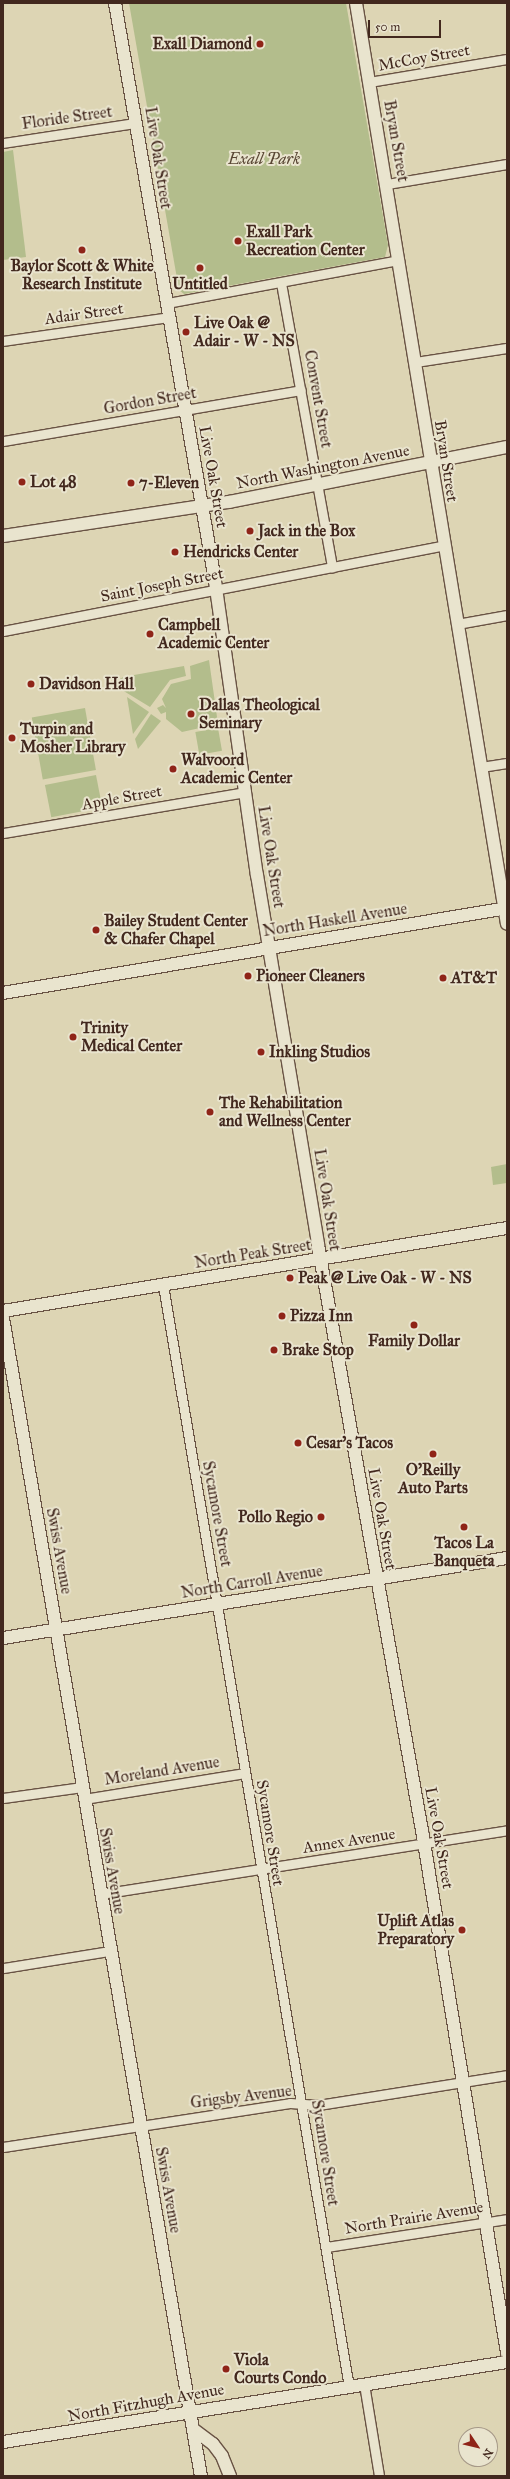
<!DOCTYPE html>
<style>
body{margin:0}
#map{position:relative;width:510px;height:2479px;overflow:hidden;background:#ddd5b4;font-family:"IM FELL Great Primer",serif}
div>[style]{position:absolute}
.green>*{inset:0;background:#b3bd8c;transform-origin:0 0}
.roads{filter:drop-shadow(1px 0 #695344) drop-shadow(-1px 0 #695344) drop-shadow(0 1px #695344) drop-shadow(0 -1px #695344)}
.street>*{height:9px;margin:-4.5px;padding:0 4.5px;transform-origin:4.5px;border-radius:4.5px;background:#e9e4ce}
.secondary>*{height:12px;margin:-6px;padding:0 6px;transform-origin:6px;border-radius:6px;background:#e9e4ce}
.dots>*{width:11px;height:11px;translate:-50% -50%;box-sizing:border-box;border:2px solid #e9e4ce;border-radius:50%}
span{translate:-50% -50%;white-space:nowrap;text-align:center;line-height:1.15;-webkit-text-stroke:4px #e9e4ce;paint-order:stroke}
.poi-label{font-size:16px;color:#42281e;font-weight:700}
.right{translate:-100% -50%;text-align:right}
.left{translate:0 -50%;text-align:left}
.street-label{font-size:16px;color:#42281e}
.park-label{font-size:16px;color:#594634;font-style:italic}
.frame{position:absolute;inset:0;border:4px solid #42281e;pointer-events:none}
.north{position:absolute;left:458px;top:2427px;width:40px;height:40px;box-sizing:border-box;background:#e9e4ce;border:1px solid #a69988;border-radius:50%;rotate:125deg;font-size:11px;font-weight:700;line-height:16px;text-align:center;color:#42281e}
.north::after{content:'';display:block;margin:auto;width:14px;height:18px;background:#8f2418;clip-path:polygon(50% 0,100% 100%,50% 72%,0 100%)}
.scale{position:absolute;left:368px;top:20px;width:73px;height:18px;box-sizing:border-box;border:2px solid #42281e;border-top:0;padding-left:5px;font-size:12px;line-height:14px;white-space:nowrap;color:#42281e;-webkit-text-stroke:3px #e9e4ce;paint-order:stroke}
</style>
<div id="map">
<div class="green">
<div style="clip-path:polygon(129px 3px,346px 3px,388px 245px,385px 257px,184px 294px,179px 290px)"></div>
<div style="clip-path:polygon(13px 150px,26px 257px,3px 260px,3px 152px)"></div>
<div style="clip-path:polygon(209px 660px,218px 724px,182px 732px,166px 719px,166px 712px,161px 714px,157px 708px,163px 705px,166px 708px,162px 699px,171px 684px,191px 679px,190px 666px)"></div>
<div style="clip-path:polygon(184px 666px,186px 676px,170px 680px,150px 707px,122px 690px,120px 679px,123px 677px)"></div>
<div style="clip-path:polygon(127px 697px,149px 712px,133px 734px)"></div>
<div style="left:85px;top:708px;width:63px;height:54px;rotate:80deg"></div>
<div style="clip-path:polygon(151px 714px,161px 721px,138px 749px,135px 739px)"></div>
<div style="left:218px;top:728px;width:23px;height:23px;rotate:80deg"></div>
<div style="left:96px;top:775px;width:33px;height:52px;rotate:79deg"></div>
<div style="clip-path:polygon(507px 1164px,507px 1183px,493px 1185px,491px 1167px)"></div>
</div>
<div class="roads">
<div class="street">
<div style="left:369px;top:82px;width:140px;rotate:-9.5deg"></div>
<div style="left:3px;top:143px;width:134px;rotate:-8.6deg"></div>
<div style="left:387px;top:184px;width:122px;rotate:-9.5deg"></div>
<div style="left:281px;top:283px;width:289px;rotate:79.8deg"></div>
<div style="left:167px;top:303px;width:236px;rotate:-10.5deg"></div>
<div style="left:3px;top:341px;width:168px;rotate:-8.2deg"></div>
<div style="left:415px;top:362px;width:93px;rotate:-8.7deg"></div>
<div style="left:3px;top:441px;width:302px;rotate:-9.7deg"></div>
<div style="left:457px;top:624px;width:51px;rotate:-10.2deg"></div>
<div style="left:3px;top:631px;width:449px;rotate:-11deg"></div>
<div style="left:481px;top:767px;width:26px;rotate:-9deg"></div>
<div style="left:3px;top:833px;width:246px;rotate:-9.6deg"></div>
<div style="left:163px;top:1285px;width:1118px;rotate:80.42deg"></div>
<div style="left:3px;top:1798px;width:80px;rotate:-7.9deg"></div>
<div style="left:84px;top:1799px;width:163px;rotate:-9.2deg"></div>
<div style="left:100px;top:1894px;width:412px;rotate:-8.9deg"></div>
<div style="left:3px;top:1968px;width:107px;rotate:-9.1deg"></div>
<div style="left:3px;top:2147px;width:290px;rotate:-8.7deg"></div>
<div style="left:290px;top:2103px;width:28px;rotate:4deg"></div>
<div style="left:318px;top:2105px;width:191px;rotate:-9deg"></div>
<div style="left:326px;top:2247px;width:183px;rotate:-8.8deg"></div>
<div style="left:364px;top:2384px;width:93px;rotate:80.7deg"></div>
</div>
<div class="secondary">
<div style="left:115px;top:3px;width:587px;rotate:80.18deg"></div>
<div style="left:215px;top:581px;width:297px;rotate:81.9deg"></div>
<div style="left:257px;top:875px;width:375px;rotate:80.6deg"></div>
<div style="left:318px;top:1245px;width:600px;rotate:79.93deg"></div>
<div style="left:423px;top:1836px;width:524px;rotate:80.77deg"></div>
<div style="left:356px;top:3px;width:933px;rotate:80.69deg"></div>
<div style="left:3px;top:536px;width:229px;rotate:-8.6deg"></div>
<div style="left:229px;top:502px;width:283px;rotate:-11.2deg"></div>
<div style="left:3px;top:993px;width:511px;rotate:-9.57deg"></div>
<div style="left:3px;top:1311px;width:511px;rotate:-9.35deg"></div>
<div style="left:3px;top:1318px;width:1175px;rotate:80.3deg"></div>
<div style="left:3px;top:1638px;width:510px;rotate:-9.02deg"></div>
<div style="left:193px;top:2429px;width:25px;rotate:37deg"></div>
<div style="left:213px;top:2444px;width:15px;rotate:53deg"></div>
<div style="left:222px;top:2456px;width:22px;rotate:68deg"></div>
<div style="left:3px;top:2442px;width:510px;rotate:-9.02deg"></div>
</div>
</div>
<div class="dots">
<div style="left:260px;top:44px;background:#8f2418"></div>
<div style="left:238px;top:241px;background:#8f2418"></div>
<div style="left:82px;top:250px;background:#8f2418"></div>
<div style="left:200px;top:268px;background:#8f2418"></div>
<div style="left:186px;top:332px;background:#8f2418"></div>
<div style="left:22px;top:482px;background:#8f2418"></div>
<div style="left:131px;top:483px;background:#8f2418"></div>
<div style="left:250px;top:531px;background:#8f2418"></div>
<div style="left:175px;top:552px;background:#8f2418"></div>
<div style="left:150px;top:634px;background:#8f2418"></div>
<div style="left:31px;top:684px;background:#8f2418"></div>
<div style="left:191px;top:714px;background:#8f2418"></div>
<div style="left:12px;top:738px;background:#8f2418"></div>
<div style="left:173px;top:769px;background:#8f2418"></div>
<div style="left:96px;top:930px;background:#8f2418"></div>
<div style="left:248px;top:976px;background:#8f2418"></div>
<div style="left:443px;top:978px;background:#8f2418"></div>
<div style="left:73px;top:1037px;background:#8f2418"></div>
<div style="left:261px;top:1052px;background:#8f2418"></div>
<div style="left:210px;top:1112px;background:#8f2418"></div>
<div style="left:290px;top:1278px;background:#8f2418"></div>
<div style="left:282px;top:1316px;background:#8f2418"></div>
<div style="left:414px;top:1325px;background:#8f2418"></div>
<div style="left:274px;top:1350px;background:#8f2418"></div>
<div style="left:298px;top:1443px;background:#8f2418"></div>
<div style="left:433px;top:1454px;background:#8f2418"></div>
<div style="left:321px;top:1517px;background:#8f2418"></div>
<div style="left:464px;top:1527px;background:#8f2418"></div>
<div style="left:462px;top:1930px;background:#8f2418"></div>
<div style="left:226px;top:2369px;background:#8f2418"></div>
</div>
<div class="poi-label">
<span class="right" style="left:252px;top:44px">Exall Diamond</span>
<span class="left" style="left:246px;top:241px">Exall Park<br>Recreation Center</span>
<span style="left:82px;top:275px">Baylor Scott &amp; White<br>Research Institute</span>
<span style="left:200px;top:284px">Untitled</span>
<span class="left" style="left:194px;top:332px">Live Oak @<br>Adair - W - NS</span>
<span class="left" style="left:30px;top:482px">Lot 48</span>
<span class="left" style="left:139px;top:483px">7-Eleven</span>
<span class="left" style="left:258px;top:531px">Jack in the Box</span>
<span class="left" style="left:183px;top:552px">Hendricks Center</span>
<span class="left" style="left:158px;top:634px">Campbell<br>Academic Center</span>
<span class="left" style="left:39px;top:684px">Davidson Hall</span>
<span class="left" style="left:199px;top:714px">Dallas Theological<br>Seminary</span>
<span class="left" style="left:20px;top:738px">Turpin and<br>Mosher Library</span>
<span class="left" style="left:181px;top:769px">Walvoord<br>Academic Center</span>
<span class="left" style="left:104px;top:930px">Bailey Student Center<br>&amp; Chafer Chapel</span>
<span class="left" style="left:256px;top:976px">Pioneer Cleaners</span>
<span class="left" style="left:451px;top:978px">AT&amp;T</span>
<span class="left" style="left:81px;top:1037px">Trinity<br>Medical Center</span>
<span class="left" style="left:269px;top:1052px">Inkling Studios</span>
<span class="left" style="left:219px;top:1112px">The Rehabilitation<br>and Wellness Center</span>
<span class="left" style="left:298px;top:1278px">Peak @ Live Oak - W - NS</span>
<span class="left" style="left:290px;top:1316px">Pizza Inn</span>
<span style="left:414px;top:1341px">Family Dollar</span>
<span class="left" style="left:282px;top:1350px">Brake Stop</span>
<span class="left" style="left:306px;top:1443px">Cesar's Tacos</span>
<span style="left:433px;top:1479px">O'Reilly<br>Auto Parts</span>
<span class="right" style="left:313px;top:1517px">Pollo Regio</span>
<span style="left:464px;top:1552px">Tacos La<br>Banqueta</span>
<span class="right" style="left:454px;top:1930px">Uplift Atlas<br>Preparatory</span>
<span class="left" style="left:234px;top:2369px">Viola<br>Courts Condo</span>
</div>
<div class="street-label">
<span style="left:424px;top:58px;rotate:-10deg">McCoy Street</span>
<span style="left:67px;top:118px;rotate:-8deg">Floride Street</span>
<span style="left:396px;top:141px;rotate:80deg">Bryan Street</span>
<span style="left:158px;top:158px;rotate:81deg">Live Oak Street</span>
<span style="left:84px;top:314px;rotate:-8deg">Adair Street</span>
<span style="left:318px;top:399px;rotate:80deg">Convent Street</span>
<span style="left:150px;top:401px;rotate:-10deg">Gordon Street</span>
<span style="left:446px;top:461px;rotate:81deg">Bryan Street</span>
<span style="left:323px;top:467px;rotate:-11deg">North Washington Avenue</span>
<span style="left:213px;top:477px;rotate:80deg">Live Oak Street</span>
<span style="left:162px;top:585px;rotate:-11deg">Saint Joseph Street</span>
<span style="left:122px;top:798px;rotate:-10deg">Apple Street</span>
<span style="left:271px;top:857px;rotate:81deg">Live Oak Street</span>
<span style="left:335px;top:920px;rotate:-9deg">North Haskell Avenue</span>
<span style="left:327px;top:1200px;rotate:81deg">Live Oak Street</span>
<span style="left:253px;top:1254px;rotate:-9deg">North Peak Street</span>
<span style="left:217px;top:1514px;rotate:80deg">Sycamore Street</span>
<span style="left:382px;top:1519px;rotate:80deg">Live Oak Street</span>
<span style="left:59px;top:1551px;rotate:80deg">Swiss Avenue</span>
<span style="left:252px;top:1582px;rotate:-9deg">North Carroll Avenue</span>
<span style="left:162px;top:1771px;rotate:-9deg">Moreland Avenue</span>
<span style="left:270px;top:1833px;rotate:81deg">Sycamore Street</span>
<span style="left:439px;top:1838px;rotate:80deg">Live Oak Street</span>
<span style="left:349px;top:1841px;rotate:-9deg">Annex Avenue</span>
<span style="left:112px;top:1871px;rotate:80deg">Swiss Avenue</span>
<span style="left:241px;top:2097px;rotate:-7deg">Grigsby Avenue</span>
<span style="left:325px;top:2153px;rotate:81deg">Sycamore Street</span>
<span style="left:168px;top:2190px;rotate:80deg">Swiss Avenue</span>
<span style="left:414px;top:2218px;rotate:-9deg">North Prairie Avenue</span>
<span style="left:146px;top:2403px;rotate:-10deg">North Fitzhugh Avenue</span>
</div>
<div class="park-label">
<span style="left:264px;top:159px">Exall Park</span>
</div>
<div class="frame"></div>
<div class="north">N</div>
<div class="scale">50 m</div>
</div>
